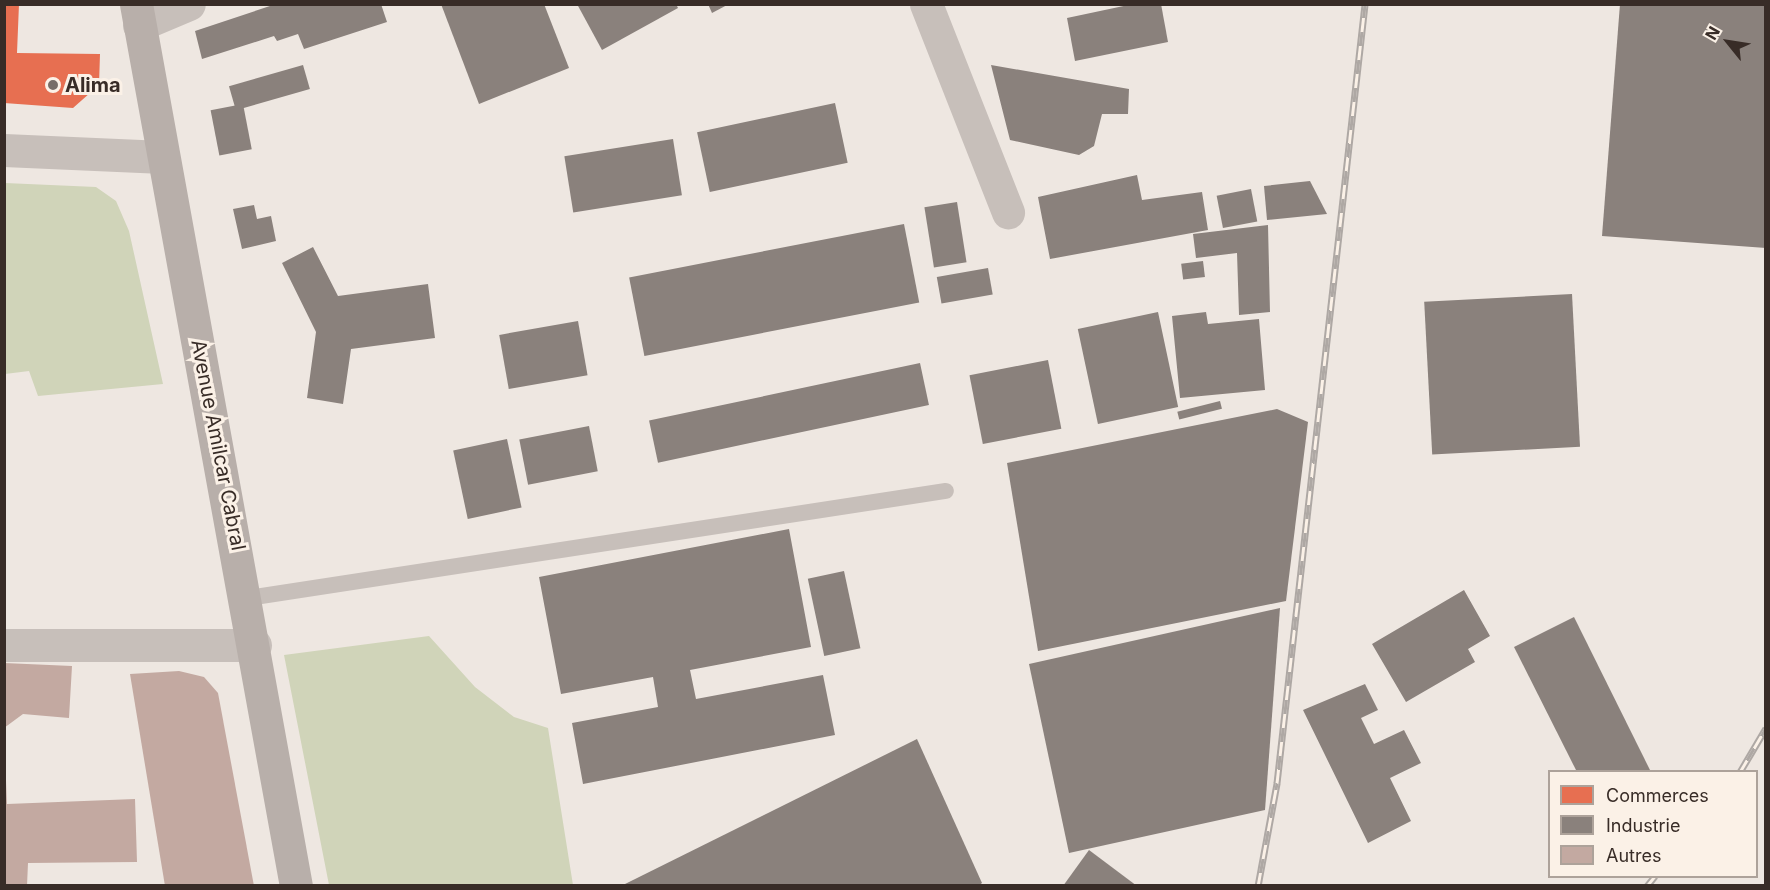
<!DOCTYPE html>
<style>
body{margin:0}
#map{position:relative;width:1770px;height:890px;overflow:hidden;background:#eee7e1;font-family:Inter,sans-serif}
div>[style]{position:absolute}
.green>*{inset:0;background:#d0d4b9}
.shops>*{inset:0;background:#e76f51}
.industry>*{inset:0;background:#8a817c;transform-origin:0 0}
.building>*{inset:0;background:#c3a9a1}
.service>*{height:16px;margin:-8px;padding:0 8px;transform-origin:8px;border-radius:8px;background:#c7bfba}
.minor>*{height:33px;margin:-16.5px;padding:0 16.5px;transform-origin:16.5px;border-radius:16.5px;background:#c7bfba}
.secondary>*{height:33px;margin:-16.5px;padding:0 16.5px;transform-origin:16.5px;border-radius:16.5px;background:#b8afaa}
.rail>*{height:7px;margin-top:-3.5px;transform-origin:0;background:repeating-linear-gradient(90deg,#fbf1e7 0 14px,#aea8a4 0 28px);box-sizing:border-box;border-block:2px solid #aea8a4}
.dots>*{width:16px;height:16px;translate:-50% -50%;box-sizing:border-box;border:3px solid #fbf1e7;border-radius:50%}
span{translate:-50% -50%;white-space:nowrap;text-align:center;line-height:1.15;-webkit-text-stroke:6px #fbf1e7;paint-order:stroke}
.poi-label{font-size:20px;color:#382c27;font-weight:700}
.left{translate:0 -50%;text-align:left}
.street-label{font-size:20px;color:#382c27}
.frame{position:absolute;inset:0;border:6px solid #382c27;pointer-events:none}
.legend{position:absolute;left:1548px;top:770px;width:210px;height:108px;box-sizing:border-box;background:#fbf1e7;border:2px solid #ada29a;margin:0;padding:8px 10px;list-style:none;font-size:18px;color:#382c27}
.legend li{display:flex;align-items:center;gap:12px;height:30px}
.legend b{width:30px;border:2px solid #ada29a}
.north{position:absolute;left:1698px;top:12px;width:60px;height:60px;-webkit-text-stroke:4px #fbf1e7;paint-order:stroke;rotate:300deg;font-size:16px;font-weight:700;line-height:24px;text-align:center;color:#382c27}
.north::after{content:'';display:block;margin:auto;width:21px;height:27px;background:#382c27;clip-path:polygon(50% 0,100% 100%,50% 72%,0 100%)}
</style>
<div id="map">
<div class="green">
<div style="clip-path:polygon(5px 183px,96px 187px,116px 201px,129px 231px,163px 384px,38px 396px,29px 371px,5px 374px)"></div>
<div style="clip-path:polygon(429px 636px,475px 687px,514px 717px,548px 728px,573px 885px,329px 885px,284px 655px)"></div>
</div>
<div class="shops">
<div style="clip-path:polygon(4px 4px,19px 4px,17px 53px,100px 54px,99px 85px,73px 108px,4px 103px)"></div>
</div>
<div class="industry">
<div style="clip-path:polygon(276px 4px,381px 4px,387px 22px,304px 49px,298px 34px,277px 41px,274px 36px,202px 59px,195px 31px)"></div>
<div style="clip-path:polygon(441px 4px,544px 4px,569px 68px,479px 104px)"></div>
<div style="clip-path:polygon(577px 4px,676px 4px,678px 8px,602px 50px)"></div>
<div style="clip-path:polygon(708px 4px,729px 4px,712px 13px)"></div>
<div style="clip-path:polygon(1133px 4px,1161px 4px,1168px 42px,1075px 61px,1067px 18px)"></div>
<div style="clip-path:polygon(1620px 4px,1766px 4px,1766px 248px,1602px 236px)"></div>
<div style="left:303px;top:65px;width:25px;height:77px;rotate:74deg"></div>
<div style="clip-path:polygon(991px 65px,1129px 89px,1128px 114px,1102px 114px,1094px 146px,1079px 155px,1010px 140px)"></div>
<div style="left:835px;top:103px;width:61px;height:141px;rotate:78deg"></div>
<div style="left:243px;top:104px;width:46px;height:33px;rotate:79deg"></div>
<div style="left:673px;top:139px;width:57px;height:110px;rotate:81deg"></div>
<div style="clip-path:polygon(1137px 175px,1142px 200px,1202px 192px,1208px 230px,1050px 259px,1038px 197px)"></div>
<div style="clip-path:polygon(1310px 181px,1327px 214px,1267px 220px,1264px 186px)"></div>
<div style="left:1251px;top:189px;width:33px;height:35px;rotate:79deg"></div>
<div style="left:957px;top:202px;width:61px;height:33px;rotate:81deg"></div>
<div style="clip-path:polygon(254px 205px,257px 219px,271px 216px,276px 241px,242px 249px,233px 209px)"></div>
<div style="left:904px;top:224px;width:80px;height:280px;rotate:79deg"></div>
<div style="clip-path:polygon(1268px 225px,1270px 312px,1239px 315px,1237px 253px,1196px 258px,1193px 234px)"></div>
<div style="clip-path:polygon(313px 247px,338px 296px,428px 284px,435px 338px,351px 349px,343px 404px,307px 398px,316px 332px,282px 263px)"></div>
<div style="left:1203px;top:261px;width:16px;height:22px;rotate:83deg"></div>
<div style="left:988px;top:268px;width:27px;height:52px;rotate:80deg"></div>
<div style="left:1572px;top:294px;width:153px;height:148px;rotate:87deg"></div>
<div style="left:1158px;top:312px;width:97px;height:82px;rotate:78deg"></div>
<div style="clip-path:polygon(1206px 312px,1208px 324px,1259px 319px,1265px 390px,1180px 398px,1172px 316px)"></div>
<div style="left:578px;top:321px;width:55px;height:80px;rotate:80deg"></div>
<div style="left:1048px;top:360px;width:70px;height:80px;rotate:79deg"></div>
<div style="left:920px;top:363px;width:43px;height:277px;rotate:78deg"></div>
<div style="left:1220px;top:401px;width:8px;height:44px;rotate:76deg"></div>
<div style="clip-path:polygon(1277px 409px,1308px 422px,1286px 601px,1038px 651px,1007px 463px)"></div>
<div style="left:589px;top:426px;width:46px;height:71px;rotate:79deg"></div>
<div style="left:507px;top:439px;width:70px;height:55px;rotate:78deg"></div>
<div style="clip-path:polygon(789px 529px,811px 647px,690px 670px,696px 699px,823px 675px,835px 735px,583px 784px,572px 723px,658px 707px,653px 677px,561px 694px,539px 577px)"></div>
<div style="left:844px;top:571px;width:79px;height:37px;rotate:78deg"></div>
<div style="clip-path:polygon(1464px 590px,1490px 636px,1468px 649px,1475px 662px,1406px 702px,1372px 644px)"></div>
<div style="clip-path:polygon(1280px 608px,1265px 810px,1069px 853px,1029px 664px)"></div>
<div style="clip-path:polygon(1574px 617px,1651px 772px,1577px 772px,1514px 647px)"></div>
<div style="clip-path:polygon(1365px 684px,1378px 710px,1361px 718px,1374px 744px,1404px 730px,1421px 763px,1390px 778px,1411px 821px,1368px 843px,1303px 710px)"></div>
<div style="clip-path:polygon(917px 739px,982px 883px,978px 886px,621px 886px)"></div>
<div style="clip-path:polygon(1089px 850px,1137px 886px,1063px 886px)"></div>
</div>
<div class="building">
<div style="clip-path:polygon(4px 663px,72px 666px,69px 718px,23px 714px,4px 728px)"></div>
<div style="clip-path:polygon(179px 671px,204px 677px,218px 693px,254px 886px,165px 886px,130px 674px)"></div>
<div style="clip-path:polygon(4px 733px,7px 804px,135px 799px,137px 862px,28px 863px,27px 886px,4px 886px)"></div>
</div>
<div class="service">
<div style="left:248px;top:598px;width:706px;rotate:-8.72deg"></div>
</div>
<div class="minor">
<div style="left:926px;top:4px;width:224px;rotate:68.5deg"></div>
<div style="left:139px;top:25px;width:54px;rotate:-22.8deg"></div>
<div style="left:4px;top:150px;width:159px;rotate:2.5deg"></div>
<div style="left:4px;top:645px;width:251px"></div>
</div>
<div class="secondary">
<div style="left:136px;top:4px;width:896px;rotate:79.72deg"></div>
</div>
<div class="rail">
<div style="left:1740px;top:772px;width:51px;rotate:-59.4deg"></div>
<div style="left:1258px;top:886px;width:105px;rotate:-79.5deg"></div>
<div style="left:1277px;top:783px;width:784px;rotate:-83.55deg"></div>
<div style="left:1647px;top:886px;width:13px;rotate:-51deg"></div>
</div>
<div class="dots">
<div style="left:53px;top:85px;background:#786d68"></div>
</div>
<div class="poi-label">
<span class="left" style="left:65px;top:85px">Alima</span>
</div>
<div class="street-label">
<span style="left:218px;top:445px;rotate:79deg">Avenue Amilcar Cabral</span>
</div>
<div class="frame"></div>
<ul class="legend">
<li><b style="height:16px;background:#e76f51"></b>Commerces</li>
<li><b style="height:16px;background:#8a817c"></b>Industrie</li>
<li><b style="height:16px;background:#c3a9a1"></b>Autres</li>
</ul>
<div class="north">N</div>
</div>
